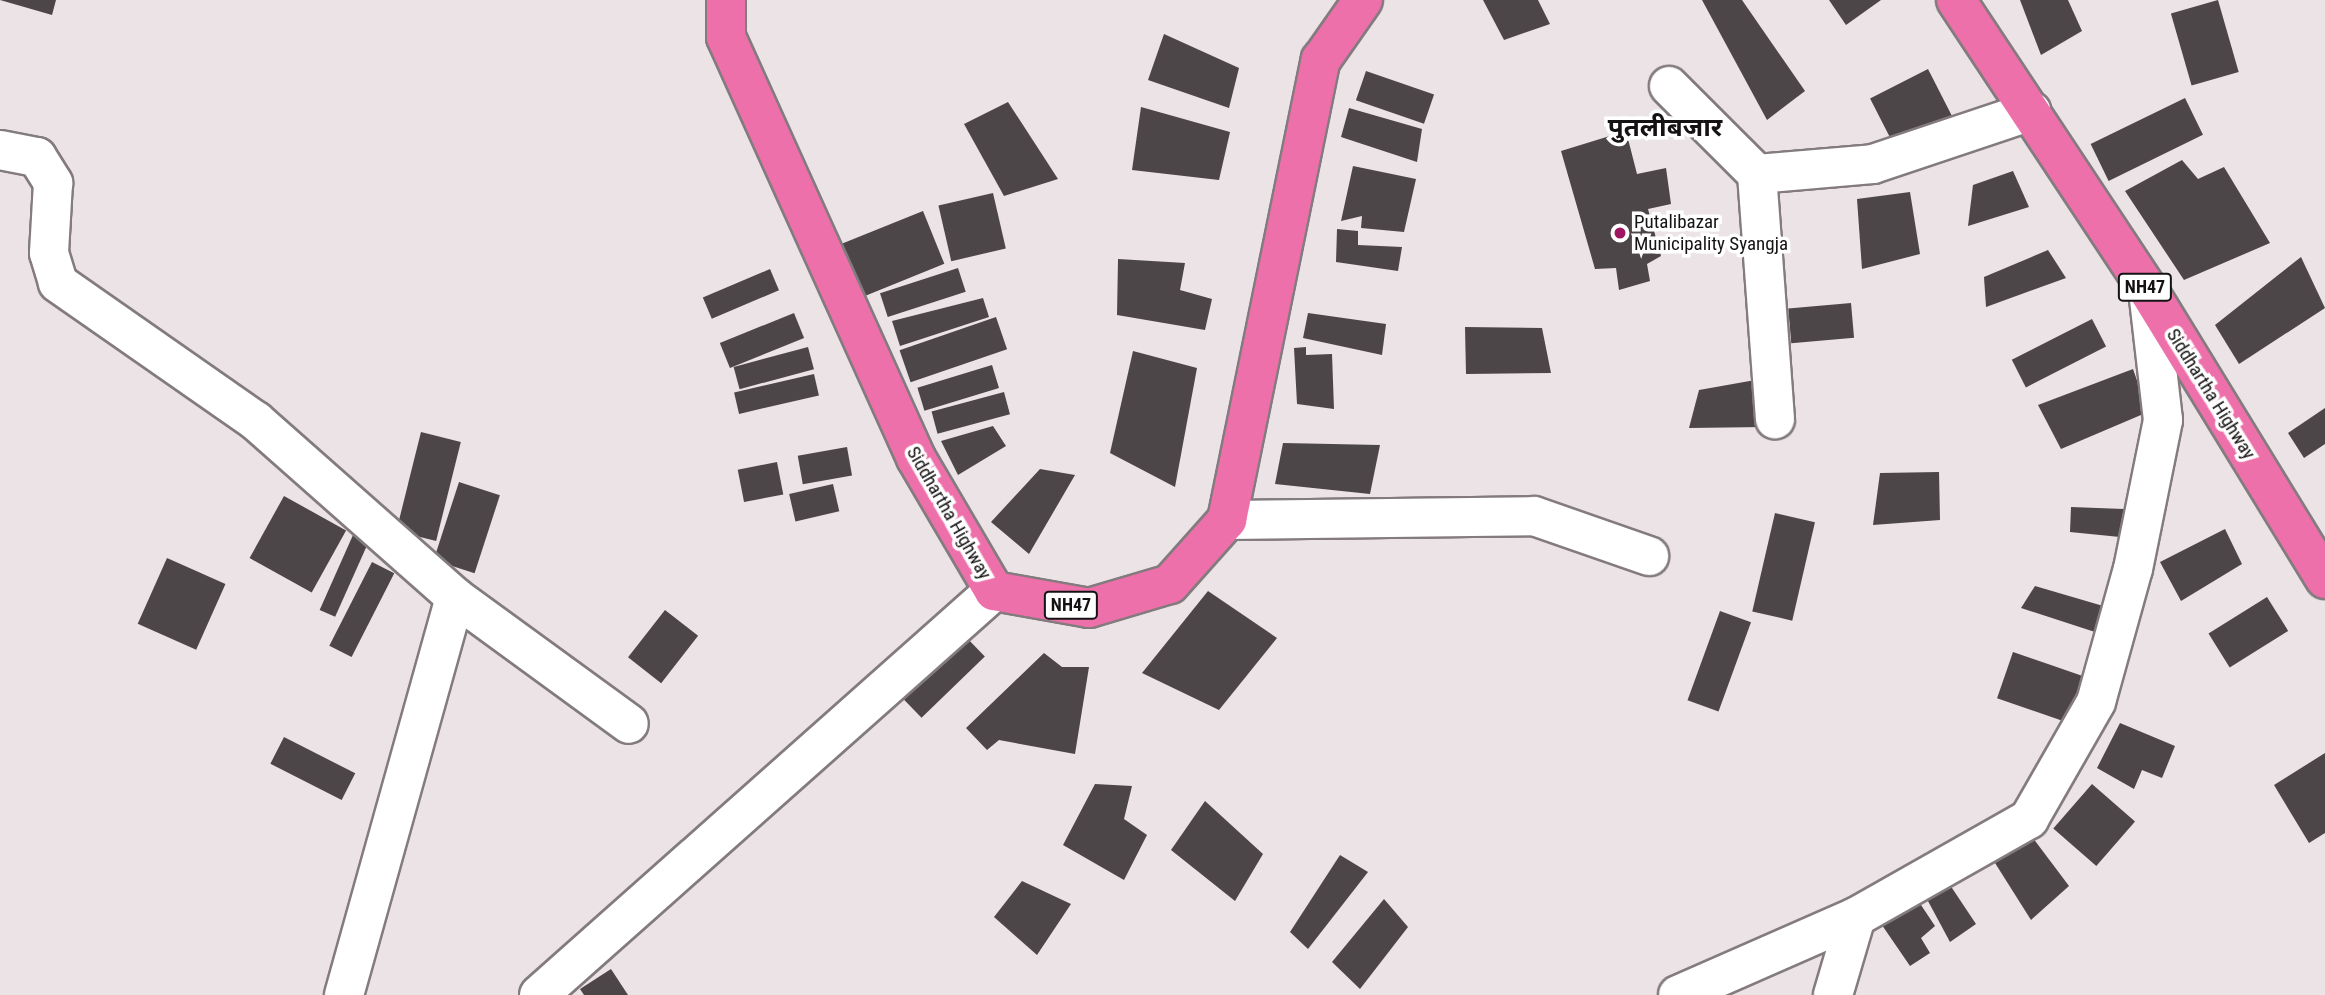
<!DOCTYPE html>
<meta charset="utf-8">
<style>
body{margin:0}
#map{position:relative;width:2325px;height:995px;overflow:hidden;background:#ebe3e6;font-family:"Roboto Condensed","Noto Sans Devanagari",sans-serif}
div>[style]{position:absolute}
.building>*{inset:0;background:#4d4648;transform-origin:0 0}
.roads{filter:drop-shadow(2px 0 #837b7e) drop-shadow(-2px 0 #837b7e) drop-shadow(0 2px #837b7e) drop-shadow(0 -2px #837b7e)}
.minor>*{height:38px;margin:-19px;padding:0 19px;transform-origin:19px;border-radius:19px;background:#fff}
.highway>*{height:38px;margin:-19px;padding:0 19px;transform-origin:19px;border-radius:19px;background:#ee70aa}
.dots>*{width:19px;height:19px;translate:-50% -50%;box-sizing:border-box;border:4px solid #fff;border-radius:50%}
span{translate:-50% -50%;white-space:nowrap;text-align:center;line-height:1.15;-webkit-text-stroke:7px #fff;paint-order:stroke}
.shield-label span{padding:2px 5px;background:#fff;border:2px solid;border-radius:5px;-webkit-text-stroke-width:0}
.shield-label{font-size:18px;color:#151213;font-weight:700}
.poi-label{font-size:19px;color:#151213}
.left{translate:0 -50%;text-align:left}
.street-label{font-size:19px;color:#151213}
.district-label{font-size:26px;color:#151213;font-weight:700}
</style>
<div id="map">
<div class="building">
<div style="clip-path:polygon(0 0,56px 0,52px 15px)"></div>
<div style="clip-path:polygon(1483px 0,1538px 0,1550px 24px,1504px 40px)"></div>
<div style="clip-path:polygon(1702px 0,1742px 0,1805px 91px,1767px 120px)"></div>
<div style="clip-path:polygon(1829px 0,1881px 0,1846px 25px)"></div>
<div style="clip-path:polygon(2020px 0,2068px 0,2082px 31px,2041px 55px)"></div>
<div style="left:2218px;top:0;width:75px;height:49px;rotate:74deg"></div>
<div style="clip-path:polygon(1164px 34px,1239px 68px,1229px 108px,1148px 80px)"></div>
<div style="left:1928px;top:69px;width:54px;height:65px;rotate:63deg"></div>
<div style="left:1366px;top:71px;width:72px;height:31px;rotate:19deg"></div>
<div style="left:2185px;top:98px;width:41px;height:105px;rotate:64deg"></div>
<div style="clip-path:polygon(1008px 102px,1058px 179px,1004px 196px,964px 124px)"></div>
<div style="clip-path:polygon(1141px 107px,1230px 132px,1219px 180px,1132px 170px)"></div>
<div style="clip-path:polygon(1349px 108px,1422px 129px,1417px 162px,1341px 137px)"></div>
<div style="clip-path:polygon(1626px 131px,1637px 174px,1666px 168px,1671px 204px,1648px 209px,1661px 256px,1647px 264px,1650px 281px,1619px 290px,1616px 268px,1595px 269px,1561px 151px)"></div>
<div style="clip-path:polygon(2182px 160px,2198px 179px,2224px 167px,2270px 243px,2184px 280px,2125px 191px)"></div>
<div style="clip-path:polygon(1353px 166px,1416px 179px,1404px 232px,1361px 228px,1362px 216px,1341px 221px)"></div>
<div style="clip-path:polygon(2013px 171px,2029px 207px,1968px 226px,1973px 185px)"></div>
<div style="clip-path:polygon(1910px 192px,1920px 254px,1862px 269px,1857px 199px)"></div>
<div style="left:993px;top:193px;width:57px;height:56px;rotate:77deg"></div>
<div style="left:923px;top:211px;width:57px;height:87px;rotate:68deg"></div>
<div style="clip-path:polygon(1337px 229px,1358px 231px,1358px 245px,1402px 247px,1398px 271px,1336px 262px)"></div>
<div style="clip-path:polygon(2048px 250px,2066px 278px,1986px 307px,1984px 277px)"></div>
<div style="clip-path:polygon(2301px 257px,2325px 308px,2239px 364px,2215px 325px)"></div>
<div style="clip-path:polygon(1118px 259px,1185px 263px,1180px 290px,1212px 299px,1205px 330px,1117px 315px)"></div>
<div style="left:958px;top:268px;width:25px;height:82px;rotate:72deg"></div>
<div style="left:770px;top:269px;width:23px;height:73px;rotate:67deg"></div>
<div style="clip-path:polygon(983px 298px,989px 317px,900px 346px,892px 321px)"></div>
<div style="left:1851px;top:303px;width:35px;height:63px;rotate:85deg"></div>
<div style="left:794px;top:313px;width:27px;height:80px;rotate:68deg"></div>
<div style="clip-path:polygon(1308px 313px,1386px 324px,1382px 355px,1303px 338px)"></div>
<div style="left:996px;top:317px;width:34px;height:102px;rotate:71deg"></div>
<div style="left:2092px;top:319px;width:31px;height:90px;rotate:63deg"></div>
<div style="clip-path:polygon(1465px 327px,1542px 328px,1551px 373px,1466px 374px)"></div>
<div style="left:808px;top:347px;width:23px;height:77px;rotate:75deg"></div>
<div style="clip-path:polygon(1306px 347px,1306px 355px,1332px 354px,1334px 409px,1297px 404px,1294px 348px)"></div>
<div style="clip-path:polygon(1133px 351px,1197px 368px,1175px 487px,1110px 453px)"></div>
<div style="left:992px;top:365px;width:24px;height:78px;rotate:73deg"></div>
<div style="clip-path:polygon(2133px 369px,2148px 412px,2061px 449px,2038px 405px)"></div>
<div style="left:814px;top:374px;width:22px;height:82px;rotate:77deg"></div>
<div style="clip-path:polygon(1761px 379px,1764px 427px,1689px 428px,1699px 390px)"></div>
<div style="left:1004px;top:392px;width:23px;height:75px;rotate:75deg"></div>
<div style="clip-path:polygon(2325px 408px,2325px 444px,2304px 458px,2288px 433px)"></div>
<div style="clip-path:polygon(993px 426px,1006px 446px,958px 475px,941px 441px)"></div>
<div style="left:421px;top:432px;width:41px;height:102px;rotate:14deg"></div>
<div style="clip-path:polygon(1283px 443px,1380px 445px,1370px 494px,1275px 484px)"></div>
<div style="left:847px;top:447px;width:29px;height:50px;rotate:80deg"></div>
<div style="left:777px;top:462px;width:33px;height:40px;rotate:79deg"></div>
<div style="clip-path:polygon(1040px 469px,1075px 475px,1029px 554px,991px 522px)"></div>
<div style="clip-path:polygon(1939px 472px,1940px 520px,1873px 525px,1880px 473px)"></div>
<div style="left:459px;top:482px;width:43px;height:82px;rotate:18deg"></div>
<div style="left:833px;top:484px;width:28px;height:45px;rotate:77deg"></div>
<div style="left:284px;top:496px;width:71px;height:71px;rotate:29deg"></div>
<div style="clip-path:polygon(2071px 507px,2124px 509px,2120px 537px,2070px 532px)"></div>
<div style="left:1775px;top:513px;width:41px;height:101px;rotate:13deg"></div>
<div style="clip-path:polygon(2225px 529px,2242px 564px,2181px 601px,2160px 562px)"></div>
<div style="left:353px;top:535px;width:17px;height:82px;rotate:24deg"></div>
<div style="left:167px;top:558px;width:64px;height:72px;rotate:24deg"></div>
<div style="left:372px;top:562px;width:25px;height:94px;rotate:27deg"></div>
<div style="clip-path:polygon(2035px 586px,2110px 608px,2098px 633px,2021px 608px)"></div>
<div style="clip-path:polygon(1208px 591px,1277px 638px,1219px 710px,1142px 673px)"></div>
<div style="left:2267px;top:597px;width:40px;height:69px;rotate:58deg"></div>
<div style="left:665px;top:610px;width:42px;height:60px;rotate:38deg"></div>
<div style="left:1720px;top:611px;width:33px;height:95px;rotate:20deg"></div>
<div style="left:964px;top:635px;width:30px;height:88px;rotate:46deg"></div>
<div style="left:2013px;top:652px;width:79px;height:49px;rotate:19deg"></div>
<div style="clip-path:polygon(1044px 653px,1062px 667px,1089px 667px,1075px 754px,999px 740px,987px 750px,966px 728px)"></div>
<div style="clip-path:polygon(2120px 723px,2175px 746px,2162px 778px,2142px 770px,2134px 789px,2097px 768px)"></div>
<div style="left:284px;top:737px;width:80px;height:30px;rotate:27deg"></div>
<div style="clip-path:polygon(2325px 753px,2325px 833px,2309px 843px,2274px 785px)"></div>
<div style="clip-path:polygon(1095px 784px,1132px 786px,1124px 819px,1147px 835px,1124px 880px,1063px 845px)"></div>
<div style="left:2092px;top:784px;width:57px;height:59px;rotate:41deg"></div>
<div style="clip-path:polygon(1205px 801px,1263px 854px,1235px 901px,1171px 850px)"></div>
<div style="clip-path:polygon(2030px 834px,2069px 886px,2031px 920px,1990px 855px)"></div>
<div style="clip-path:polygon(1340px 855px,1368px 872px,1308px 949px,1290px 932px)"></div>
<div style="clip-path:polygon(1944px 876px,1976px 924px,1950px 942px,1921px 888px)"></div>
<div style="clip-path:polygon(1022px 881px,1071px 904px,1037px 955px,994px 917px)"></div>
<div style="clip-path:polygon(1911px 890px,1935px 926px,1921px 938px,1930px 953px,1910px 966px,1873px 912px)"></div>
<div style="clip-path:polygon(1384px 899px,1408px 927px,1360px 989px,1332px 962px)"></div>
<div style="clip-path:polygon(611px 969px,628px 995px,584px 995px,580px 989px)"></div>
</div>
<div class="roads">
<div class="minor">
<div style="left:1669px;top:86px;width:124px;rotate:45deg"></div>
<div style="left:1757px;top:174px;width:246px;rotate:85.8deg"></div>
<div style="left:0;top:150px;width:38px;rotate:11deg"></div>
<div style="left:37px;top:157px;width:31px;rotate:58deg"></div>
<div style="left:53px;top:183px;width:70px;rotate:93.3deg"></div>
<div style="left:49px;top:253px;width:31px;rotate:73deg"></div>
<div style="left:58px;top:283px;width:241px;rotate:34.9deg"></div>
<div style="left:256px;top:421px;width:266px;rotate:41.5deg"></div>
<div style="left:455px;top:597px;width:215px;rotate:36.1deg"></div>
<div style="left:1757px;top:174px;width:116px;rotate:-4.9deg"></div>
<div style="left:1873px;top:164px;width:167px;rotate:-18.5deg"></div>
<div style="left:1227px;top:520px;width:307px;rotate:-0.7deg"></div>
<div style="left:1534px;top:516px;width:122px;rotate:19.2deg"></div>
<div style="left:344px;top:995px;width:413px;rotate:-74.4deg"></div>
<div style="left:539px;top:995px;width:608px;rotate:-41.6deg"></div>
<div style="left:1678px;top:995px;width:194px;rotate:-23.7deg"></div>
<div style="left:1856px;top:917px;width:199px;rotate:-29.5deg"></div>
<div style="left:2029px;top:819px;width:135px;rotate:-60.2deg"></div>
<div style="left:2096px;top:702px;width:138px;rotate:-74.5deg"></div>
<div style="left:2133px;top:569px;width:152px;rotate:-78.6deg"></div>
<div style="left:2163px;top:420px;width:131px;rotate:-96.6deg"></div>
<div style="left:1833px;top:995px;width:81px;rotate:-73.6deg"></div>
</div>
<div class="highway">
<div style="left:726px;top:0;width:37px;rotate:90deg"></div>
<div style="left:726px;top:37px;width:462px;rotate:65.7deg"></div>
<div style="left:916px;top:458px;width:154px;rotate:59.6deg"></div>
<div style="left:994px;top:591px;width:97px;rotate:10.1deg"></div>
<div style="left:1089px;top:608px;width:84px;rotate:-16.5deg"></div>
<div style="left:1170px;top:584px;width:86px;rotate:-48.3deg"></div>
<div style="left:1227px;top:520px;width:470px;rotate:-78.5deg"></div>
<div style="left:1321px;top:60px;width:73px;rotate:-55deg"></div>
<div style="left:1956px;top:0;width:348px;rotate:56.5deg"></div>
<div style="left:2148px;top:290px;width:339px;rotate:58.5deg"></div>
</div>
</div>
<div class="dots">
<div style="left:1620px;top:233px;background:#9f1562"></div>
</div>
<div class="shield-label">
<span style="left:2145px;top:287px">NH47</span>
<span style="left:1071px;top:605px">NH47</span>
</div>
<div class="poi-label">
<span class="left" style="left:1634px;top:233px">Putalibazar<br>Municipality Syangja</span>
</div>
<div class="street-label">
<span style="left:2211px;top:394px;rotate:58deg">Siddhartha Highway</span>
<span style="left:949px;top:513px;rotate:60deg">Siddhartha Highway</span>
</div>
<div class="district-label">
<span style="left:1665px;top:128px">पुतलीबजार</span>
</div>
</div>
